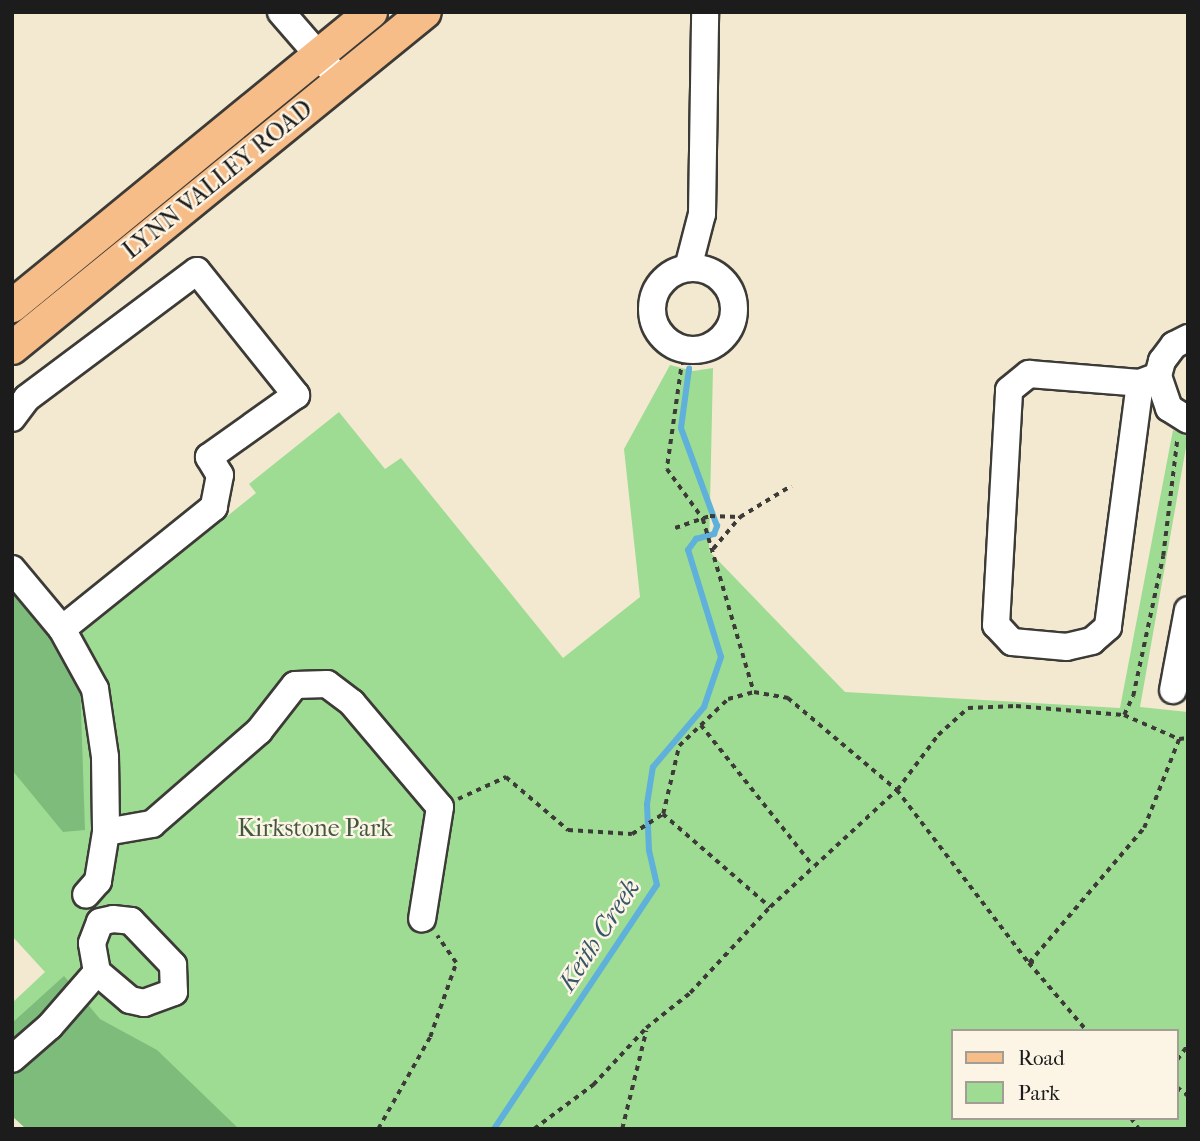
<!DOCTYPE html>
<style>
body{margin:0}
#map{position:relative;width:1200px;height:1141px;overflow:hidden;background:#f3e9d0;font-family:"IM FELL French Canon",serif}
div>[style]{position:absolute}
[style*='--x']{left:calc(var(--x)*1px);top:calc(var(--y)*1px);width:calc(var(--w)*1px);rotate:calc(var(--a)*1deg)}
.green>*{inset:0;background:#9ddc92}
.forest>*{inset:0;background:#7ebc7c}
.stream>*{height:6px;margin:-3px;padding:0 3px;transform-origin:3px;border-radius:3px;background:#5fb0da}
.path>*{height:3.5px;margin-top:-1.75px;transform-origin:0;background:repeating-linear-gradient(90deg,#3c3b37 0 5px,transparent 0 10px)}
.roads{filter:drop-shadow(2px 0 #3c3b37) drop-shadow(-2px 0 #3c3b37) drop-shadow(0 2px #3c3b37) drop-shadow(0 -2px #3c3b37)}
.minor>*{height:26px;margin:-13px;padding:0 13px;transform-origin:13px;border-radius:13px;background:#fff}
.minor>.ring{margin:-13px;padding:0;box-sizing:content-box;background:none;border:26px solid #fff;border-radius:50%}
.major>*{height:32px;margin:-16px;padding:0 16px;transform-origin:16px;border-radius:16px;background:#f7bd88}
span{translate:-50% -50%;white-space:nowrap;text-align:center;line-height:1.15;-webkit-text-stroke:5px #fcf5e5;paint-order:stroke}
.street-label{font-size:24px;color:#1c1c1c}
.park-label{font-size:24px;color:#43563f}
.water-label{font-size:26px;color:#375768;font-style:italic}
.frame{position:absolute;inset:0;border:14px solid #1c1c1c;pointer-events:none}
.legend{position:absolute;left:951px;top:1029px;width:228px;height:91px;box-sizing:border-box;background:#fcf5e5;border:2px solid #a29e95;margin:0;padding:9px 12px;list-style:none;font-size:21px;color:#1c1c1c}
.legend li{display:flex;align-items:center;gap:14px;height:35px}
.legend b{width:35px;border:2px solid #a29e95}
</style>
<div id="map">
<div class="green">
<div style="clip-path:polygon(evenodd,670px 365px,693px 371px,713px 368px,709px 551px,845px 692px,1120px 708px,1173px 430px,1188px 436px,1140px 707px,1188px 712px,1188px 1129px,28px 1129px,12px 1112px,12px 1003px,45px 972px,12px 936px,12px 614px,50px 659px,256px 493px,249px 484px,339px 412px,385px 469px,401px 458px,563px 658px,640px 597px,624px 449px,670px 365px,953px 1031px,1177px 1031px,1177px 1118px,953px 1118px,953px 1031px)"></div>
</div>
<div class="forest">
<div style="clip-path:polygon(12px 580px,80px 681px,85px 830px,63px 832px,12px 770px)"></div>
<div style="clip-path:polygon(64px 976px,100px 1019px,157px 1050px,239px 1129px,26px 1129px,12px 1116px,12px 1023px)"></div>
</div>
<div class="stream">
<div style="--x:494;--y:1129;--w:293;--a:-56.3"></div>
<div style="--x:657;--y:885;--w:36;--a:-103"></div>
<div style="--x:649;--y:850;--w:46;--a:-92.5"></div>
<div style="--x:647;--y:804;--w:37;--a:-81"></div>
<div style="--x:653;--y:767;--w:79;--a:-49.6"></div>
<div style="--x:704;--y:707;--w:53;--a:-71.2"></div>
<div style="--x:721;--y:657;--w:112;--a:-107.1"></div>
<div style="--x:688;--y:550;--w:14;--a:-54"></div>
<div style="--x:696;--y:539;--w:19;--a:-16"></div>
<div style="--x:714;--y:534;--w:9;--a:-69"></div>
<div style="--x:717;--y:526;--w:104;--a:-110.2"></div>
<div style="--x:681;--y:428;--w:60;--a:-82.3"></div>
</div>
<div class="path">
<div style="--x:684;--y:350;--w:120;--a:98.1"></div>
<div style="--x:667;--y:469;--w:62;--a:54.2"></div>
<div style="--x:703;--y:519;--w:180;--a:73.6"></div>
<div style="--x:675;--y:528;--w:37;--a:-19"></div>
<div style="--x:710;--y:516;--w:30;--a:2"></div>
<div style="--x:740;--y:517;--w:60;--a:-31.3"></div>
<div style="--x:713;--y:549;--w:42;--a:-49.8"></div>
<div style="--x:1124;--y:715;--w:21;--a:-65"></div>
<div style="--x:1133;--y:696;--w:143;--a:-77.9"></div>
<div style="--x:1163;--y:556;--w:117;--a:-83.1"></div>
<div style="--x:701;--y:725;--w:180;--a:51.5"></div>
<div style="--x:458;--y:799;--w:53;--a:-24.6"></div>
<div style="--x:506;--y:777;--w:82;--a:40.5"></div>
<div style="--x:568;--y:830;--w:64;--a:3.6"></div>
<div style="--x:632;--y:834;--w:37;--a:-33"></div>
<div style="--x:663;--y:814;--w:70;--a:-76.8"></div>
<div style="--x:679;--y:746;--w:68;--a:-43.8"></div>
<div style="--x:728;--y:699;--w:27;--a:-15"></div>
<div style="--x:754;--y:692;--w:35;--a:10"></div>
<div style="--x:788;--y:698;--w:143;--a:40.2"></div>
<div style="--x:897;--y:790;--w:218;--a:52.7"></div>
<div style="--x:1029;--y:963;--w:89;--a:49.5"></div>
<div style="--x:663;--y:814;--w:142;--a:41"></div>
<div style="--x:1034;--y:962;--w:5;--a:169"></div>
<div style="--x:1029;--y:963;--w:177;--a:-49.6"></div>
<div style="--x:1144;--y:828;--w:96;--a:-68.5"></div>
<div style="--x:1177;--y:1060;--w:19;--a:-54"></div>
<div style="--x:1177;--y:1087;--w:14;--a:39"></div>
<div style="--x:1131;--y:1118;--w:14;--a:54"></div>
<div style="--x:378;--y:1129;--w:106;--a:-60.5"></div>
<div style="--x:430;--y:1037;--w:78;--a:-70.6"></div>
<div style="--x:456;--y:963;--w:33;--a:-125"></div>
<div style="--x:534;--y:1129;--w:74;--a:-36.7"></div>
<div style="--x:593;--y:1085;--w:78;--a:-47.1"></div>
<div style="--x:646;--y:1028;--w:56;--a:-38.5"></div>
<div style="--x:690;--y:993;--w:117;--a:-47.1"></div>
<div style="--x:770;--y:907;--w:173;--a:-42.7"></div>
<div style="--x:897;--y:790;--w:69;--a:-53.3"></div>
<div style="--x:938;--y:735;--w:40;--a:-42"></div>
<div style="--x:968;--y:708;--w:48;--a:-2.4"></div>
<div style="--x:1016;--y:706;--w:108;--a:4.8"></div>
<div style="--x:1124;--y:715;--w:60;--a:23.6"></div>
<div style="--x:1179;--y:739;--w:9;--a:-6"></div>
<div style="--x:622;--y:1129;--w:101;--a:-76.2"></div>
</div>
<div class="roads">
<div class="minor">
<div style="--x:281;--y:12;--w:90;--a:49.1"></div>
<div class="ring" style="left:652px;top:268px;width:56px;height:56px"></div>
<div style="--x:688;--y:268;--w:56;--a:-75.5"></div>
<div style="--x:702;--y:214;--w:202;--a:-89.1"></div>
<div style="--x:1188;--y:338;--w:16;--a:153"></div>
<div style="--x:1174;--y:345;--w:20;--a:127"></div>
<div style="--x:1162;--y:361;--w:16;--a:105"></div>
<div style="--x:1158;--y:376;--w:34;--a:71"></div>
<div style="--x:1169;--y:408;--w:22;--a:32"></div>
<div style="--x:1140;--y:383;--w:246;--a:97.5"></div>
<div style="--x:1108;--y:627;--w:21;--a:139"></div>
<div style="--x:1092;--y:641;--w:26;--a:167"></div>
<div style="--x:1067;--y:647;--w:55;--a:-174.8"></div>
<div style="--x:1012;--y:642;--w:23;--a:-133"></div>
<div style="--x:996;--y:625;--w:235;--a:-86.8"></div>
<div style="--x:1009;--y:390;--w:26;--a:-39"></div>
<div style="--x:1029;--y:374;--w:111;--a:4.6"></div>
<div style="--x:1140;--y:383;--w:19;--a:-21"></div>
<div style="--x:12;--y:418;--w:25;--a:-53"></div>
<div style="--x:27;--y:398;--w:212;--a:-36.8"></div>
<div style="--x:197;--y:271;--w:159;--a:51.4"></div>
<div style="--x:296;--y:395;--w:107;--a:144.5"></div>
<div style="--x:209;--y:457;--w:21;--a:59"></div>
<div style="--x:220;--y:475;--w:33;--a:101"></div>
<div style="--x:214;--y:507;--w:195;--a:141.2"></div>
<div style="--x:12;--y:569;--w:78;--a:50.2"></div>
<div style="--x:62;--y:629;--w:68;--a:61.2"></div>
<div style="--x:95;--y:689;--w:69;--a:81.6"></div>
<div style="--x:105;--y:757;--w:75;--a:89.2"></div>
<div style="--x:106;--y:832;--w:50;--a:99.3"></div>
<div style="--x:98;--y:881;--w:18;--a:131"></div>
<div style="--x:1173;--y:690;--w:81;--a:-79.4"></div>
<div style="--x:106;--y:832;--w:47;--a:-9.9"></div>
<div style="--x:152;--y:824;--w:142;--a:-41"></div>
<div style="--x:259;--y:731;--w:58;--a:-52"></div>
<div style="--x:295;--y:685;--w:32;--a:-2"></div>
<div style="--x:327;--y:684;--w:31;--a:37"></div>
<div style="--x:352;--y:703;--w:136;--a:49.8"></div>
<div style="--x:440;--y:807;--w:113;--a:99.1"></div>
<div style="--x:113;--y:919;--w:18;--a:6"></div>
<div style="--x:131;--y:921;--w:61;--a:46.3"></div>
<div style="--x:173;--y:965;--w:27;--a:88"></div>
<div style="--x:174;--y:992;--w:32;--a:160"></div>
<div style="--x:144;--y:1003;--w:14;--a:-168"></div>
<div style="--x:130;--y:1000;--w:43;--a:-139.7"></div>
<div style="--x:97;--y:972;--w:29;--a:-100"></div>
<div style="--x:92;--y:943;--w:22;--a:-69"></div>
<div style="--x:100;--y:922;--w:13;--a:-13"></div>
<div style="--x:12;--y:1059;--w:50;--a:-41"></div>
<div style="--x:50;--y:1026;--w:72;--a:-49"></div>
</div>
<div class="major">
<div style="--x:12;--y:306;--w:464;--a:-39.3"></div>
<div style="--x:12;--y:348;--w:532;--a:-39.13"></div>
</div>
</div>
<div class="street-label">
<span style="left:218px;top:180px;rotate:-39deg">LYNN VALLEY ROAD</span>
</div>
<div class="park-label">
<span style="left:315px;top:829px">Kirkstone Park</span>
</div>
<div class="water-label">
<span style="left:599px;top:935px;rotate:-57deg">Keith Creek</span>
</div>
<div class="frame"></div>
<ul class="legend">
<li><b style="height:9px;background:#f7bd88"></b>Road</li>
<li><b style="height:19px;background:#9ddc92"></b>Park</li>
</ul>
</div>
